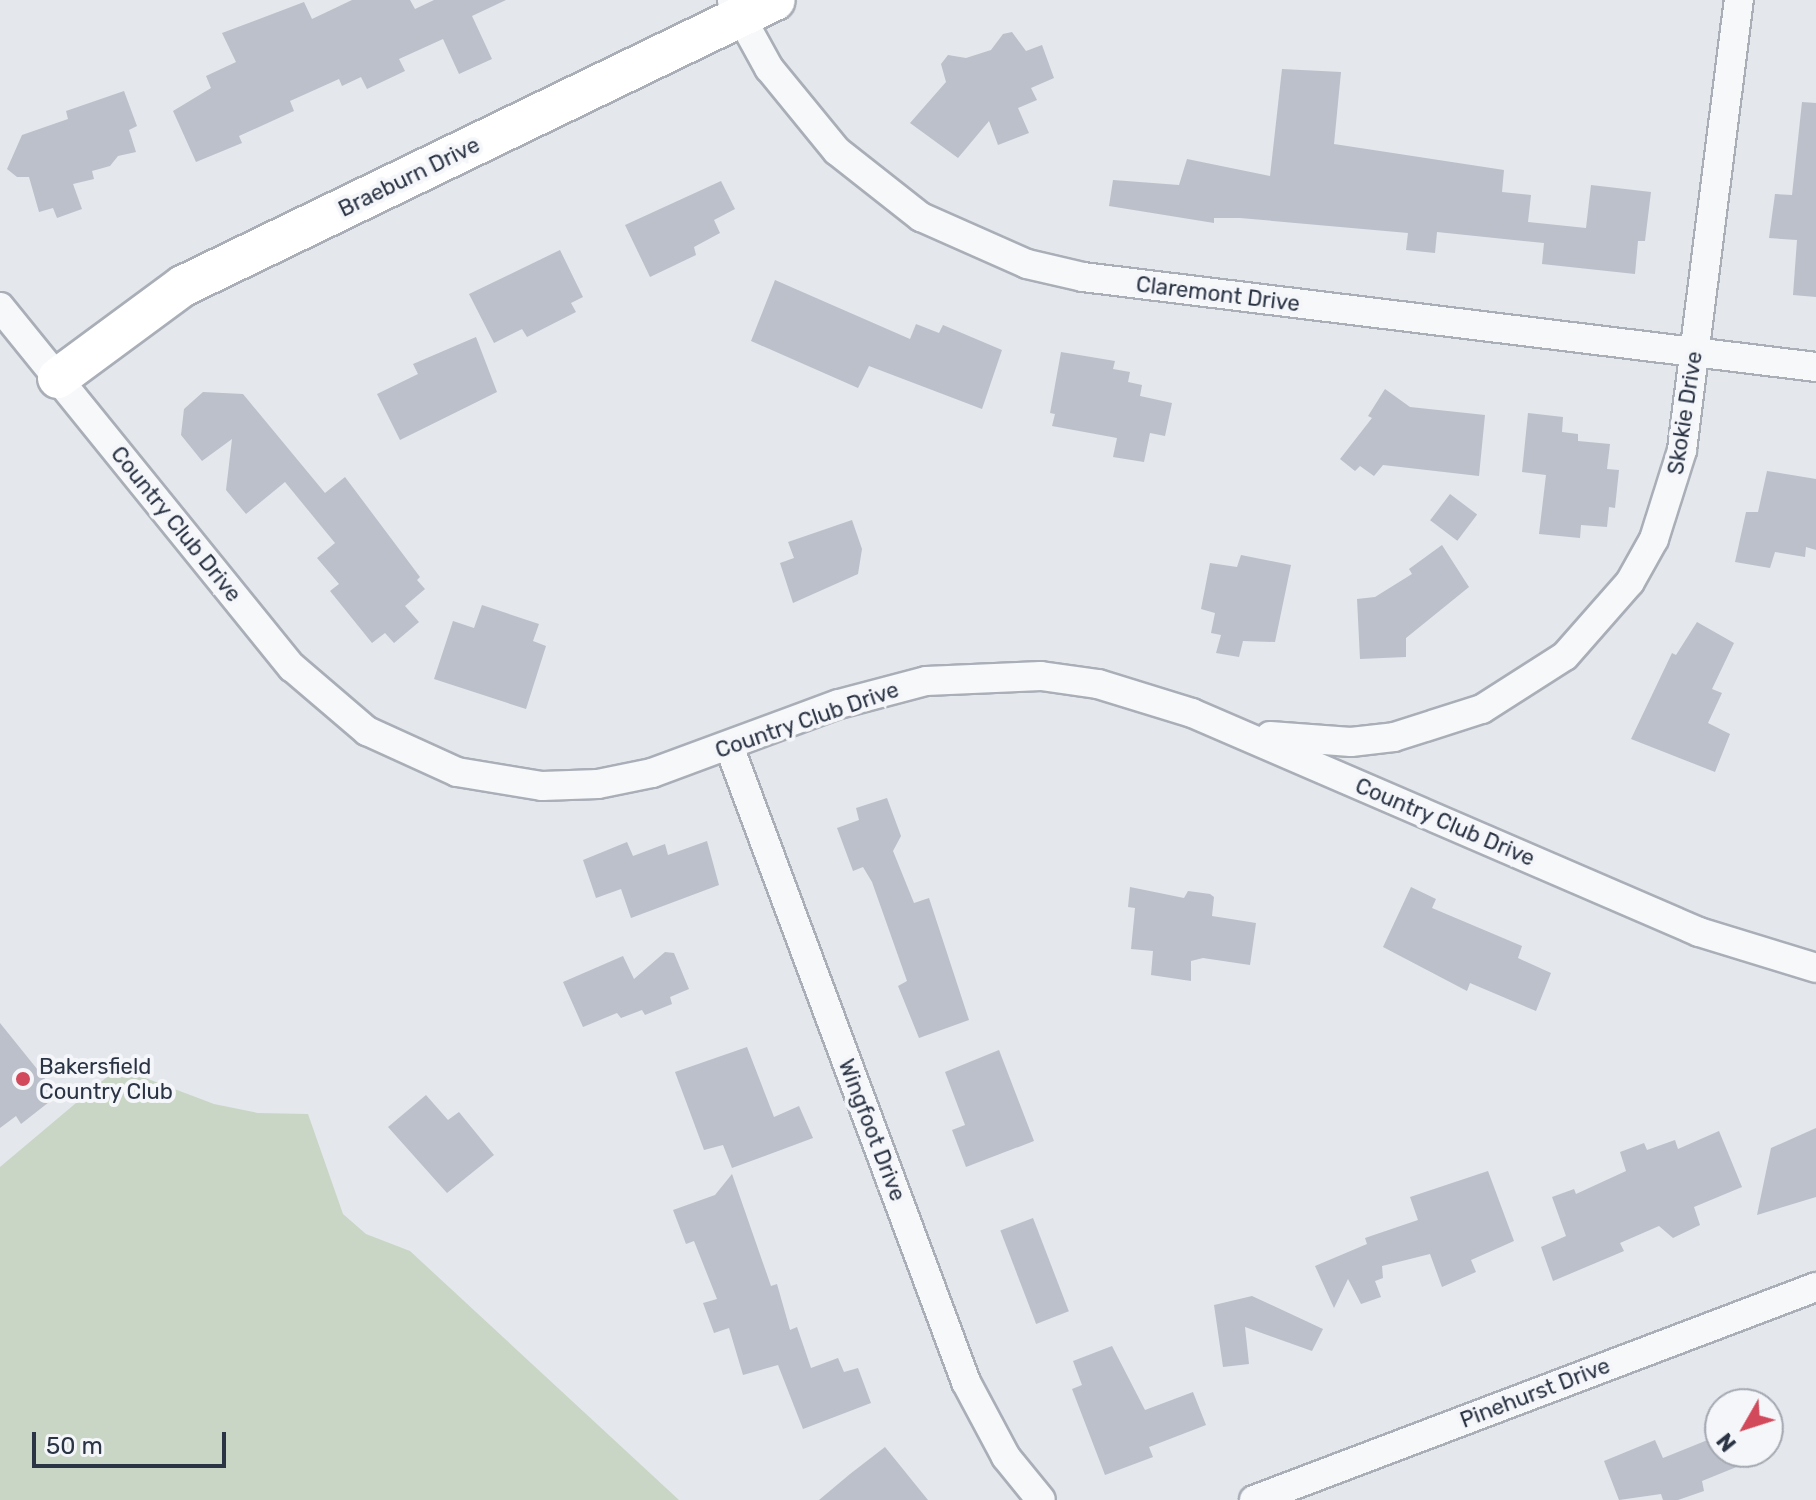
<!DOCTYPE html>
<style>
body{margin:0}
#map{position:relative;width:1816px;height:1500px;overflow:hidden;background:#e4e7ec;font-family:Rubik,sans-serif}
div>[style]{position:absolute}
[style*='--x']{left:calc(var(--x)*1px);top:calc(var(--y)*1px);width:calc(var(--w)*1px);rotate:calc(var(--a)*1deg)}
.green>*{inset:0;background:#c9d6c5}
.building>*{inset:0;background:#bbc0ca;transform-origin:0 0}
.roads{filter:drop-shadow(2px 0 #a9aeb7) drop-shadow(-2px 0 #a9aeb7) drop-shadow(0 2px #a9aeb7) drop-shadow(0 -2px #a9aeb7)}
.street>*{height:28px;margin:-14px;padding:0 14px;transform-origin:14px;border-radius:14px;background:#f7f8fa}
.secondary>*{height:40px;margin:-20px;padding:0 20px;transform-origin:20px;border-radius:20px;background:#fff}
.dots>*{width:22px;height:22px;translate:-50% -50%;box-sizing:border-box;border:4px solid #f4f6f9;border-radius:50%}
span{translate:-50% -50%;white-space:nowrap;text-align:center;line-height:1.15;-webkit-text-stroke:8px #f4f6f9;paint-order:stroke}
.street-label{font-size:22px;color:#2b3445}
.poi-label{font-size:22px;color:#2b3445}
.left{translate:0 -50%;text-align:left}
.north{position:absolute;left:1704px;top:1388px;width:80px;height:80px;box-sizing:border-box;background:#f4f6f9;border:2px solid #a4a8b1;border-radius:50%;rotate:231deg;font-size:22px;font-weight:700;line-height:32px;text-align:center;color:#2b3445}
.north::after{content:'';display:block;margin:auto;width:28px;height:36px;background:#d1495b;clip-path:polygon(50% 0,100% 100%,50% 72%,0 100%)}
.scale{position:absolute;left:32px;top:1432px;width:194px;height:36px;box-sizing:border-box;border:4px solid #2b3445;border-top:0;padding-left:10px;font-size:24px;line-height:28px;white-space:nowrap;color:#2b3445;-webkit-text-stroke:6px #f4f6f9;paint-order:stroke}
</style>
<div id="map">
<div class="green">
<div style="clip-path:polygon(114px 1071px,127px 1071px,214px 1104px,258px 1113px,308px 1114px,343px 1214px,366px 1234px,410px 1251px,679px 1500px,0 1500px,0 1167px)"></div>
</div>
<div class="building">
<div style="clip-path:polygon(352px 0,410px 0,415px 9px,434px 0,506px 0,472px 16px,492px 59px,459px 74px,443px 39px,399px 59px,405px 71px,367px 89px,361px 77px,342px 86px,339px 79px,290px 101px,294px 111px,239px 136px,242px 143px,196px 162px,173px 111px,211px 88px,206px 76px,236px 62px,222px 33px,304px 2px,312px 19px)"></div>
<div style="clip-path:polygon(1012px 32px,1026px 51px,1042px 45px,1054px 78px,1031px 88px,1037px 100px,1018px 108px,1029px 133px,998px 145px,989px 121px,958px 158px,910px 123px,946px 82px,941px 64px,948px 55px,966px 58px,991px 50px,1003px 34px)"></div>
<div style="clip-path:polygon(1282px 69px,1341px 72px,1334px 144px,1504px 170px,1502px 192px,1531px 195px,1528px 222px,1586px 228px,1591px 185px,1651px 192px,1645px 241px,1638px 241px,1635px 274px,1542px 264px,1544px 243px,1437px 232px,1435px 253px,1406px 250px,1408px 233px,1240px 218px,1214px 218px,1214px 223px,1109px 206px,1113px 180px,1179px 185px,1187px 159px,1270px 176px)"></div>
<div style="clip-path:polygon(124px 91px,137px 126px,129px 130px,136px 152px,118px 156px,110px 166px,92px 171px,94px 179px,73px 184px,82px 209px,57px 218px,53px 208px,39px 212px,29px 177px,17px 177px,7px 169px,22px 135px,68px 119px,66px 111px)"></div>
<div style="clip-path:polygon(1802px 102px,1816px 103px,1816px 297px,1793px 295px,1797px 240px,1769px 238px,1775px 194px,1792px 195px)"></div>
<div style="clip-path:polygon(721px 181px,735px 209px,714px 220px,720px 233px,694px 247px,696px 255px,650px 277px,625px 225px)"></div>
<div style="clip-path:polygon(560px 250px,583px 297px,571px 303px,576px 312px,527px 337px,522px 329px,494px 343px,469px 294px)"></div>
<div style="clip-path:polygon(775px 280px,910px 339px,916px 324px,939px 333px,943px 325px,1002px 350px,982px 409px,869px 366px,858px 388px,751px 341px)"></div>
<div style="clip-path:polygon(476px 337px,497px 392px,400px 440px,377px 394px,418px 374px,413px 364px)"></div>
<div style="clip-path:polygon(1061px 352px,1115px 361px,1113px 369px,1130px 372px,1128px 382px,1142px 385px,1140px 396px,1172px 403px,1165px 436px,1150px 433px,1144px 462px,1113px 457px,1117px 438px,1052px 426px,1055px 414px,1050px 413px)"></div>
<div style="clip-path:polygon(1385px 389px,1410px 407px,1485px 415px,1479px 476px,1383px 465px,1374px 476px,1360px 466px,1355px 471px,1340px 459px,1372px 418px,1368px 416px)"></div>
<div style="clip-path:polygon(203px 392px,243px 394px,325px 493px,345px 477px,420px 577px,417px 580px,425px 589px,405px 606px,419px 622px,394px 643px,385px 633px,372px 643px,330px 591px,339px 584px,317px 558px,335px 543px,285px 482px,246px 514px,226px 490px,232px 439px,202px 461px,181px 435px,184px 409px)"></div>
<div style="clip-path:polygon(1528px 413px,1563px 417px,1562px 432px,1578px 434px,1578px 441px,1610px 444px,1607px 469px,1619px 470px,1615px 508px,1609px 507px,1607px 527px,1581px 525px,1580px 538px,1539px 534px,1546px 475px,1522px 472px)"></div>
<div style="clip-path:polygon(1767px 471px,1816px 479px,1816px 550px,1806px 547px,1805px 557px,1775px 552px,1770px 568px,1735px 562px,1746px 512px,1758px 512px)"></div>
<div style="left:1450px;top:494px;width:34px;height:33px;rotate:37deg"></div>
<div style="clip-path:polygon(852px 520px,862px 549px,858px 574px,793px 603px,780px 563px,794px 558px,788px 542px)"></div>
<div style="clip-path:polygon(1442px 545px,1469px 587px,1406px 638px,1406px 657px,1360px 659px,1357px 599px,1375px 597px,1412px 574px,1409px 569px)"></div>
<div style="clip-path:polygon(1241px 555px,1291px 565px,1275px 642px,1243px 641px,1239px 657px,1216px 653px,1221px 635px,1211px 633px,1215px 613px,1201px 609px,1210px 563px,1237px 567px)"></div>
<div style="clip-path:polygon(482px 605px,539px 624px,533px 641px,546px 646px,526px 709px,434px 679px,453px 621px,474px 628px)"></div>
<div style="clip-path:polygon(1697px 622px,1734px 643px,1712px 689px,1722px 693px,1708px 723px,1730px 734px,1715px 772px,1631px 739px,1672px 653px,1676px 655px)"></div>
<div style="clip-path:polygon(887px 798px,901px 836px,893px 851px,914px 903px,929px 898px,969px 1020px,919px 1038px,898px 986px,907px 981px,872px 882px,863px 867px,853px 871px,837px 828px,859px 820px,856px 808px)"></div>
<div style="clip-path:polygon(707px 841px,719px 885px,631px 918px,621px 889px,596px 898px,583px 860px,627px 842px,633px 856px,665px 844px,668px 855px)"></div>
<div style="clip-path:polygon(1130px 887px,1184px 898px,1188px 891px,1210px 894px,1214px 897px,1212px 916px,1256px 923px,1250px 965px,1203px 958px,1191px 961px,1191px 981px,1151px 975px,1153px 951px,1131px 949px,1135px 908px,1128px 907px)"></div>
<div style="clip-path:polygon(1411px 887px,1436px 899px,1432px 908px,1522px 946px,1518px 958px,1551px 973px,1536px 1011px,1470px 983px,1467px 991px,1383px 947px)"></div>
<div style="clip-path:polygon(665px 952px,674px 953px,689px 989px,670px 997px,672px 1004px,645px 1015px,642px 1010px,621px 1018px,617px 1013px,583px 1027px,563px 982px,623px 956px,634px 979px)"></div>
<div style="clip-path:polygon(0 1023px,58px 1095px,21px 1124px,16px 1116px,0 1128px)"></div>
<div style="clip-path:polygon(747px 1047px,774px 1117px,799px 1106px,813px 1138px,732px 1168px,723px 1145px,704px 1150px,675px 1072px)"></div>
<div style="clip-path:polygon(999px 1050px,1034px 1141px,966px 1167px,952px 1130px,965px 1125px,945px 1072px)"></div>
<div style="clip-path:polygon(426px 1095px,448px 1120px,459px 1112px,494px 1155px,447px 1193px,388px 1127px)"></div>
<div style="clip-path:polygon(1816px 1128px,1816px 1197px,1757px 1215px,1771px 1148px)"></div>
<div style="clip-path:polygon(1719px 1131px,1742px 1187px,1694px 1207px,1700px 1225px,1673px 1238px,1659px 1226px,1620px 1243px,1624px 1251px,1553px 1281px,1541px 1247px,1566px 1236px,1552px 1197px,1574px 1189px,1576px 1194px,1626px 1171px,1620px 1152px,1644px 1143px,1647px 1150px,1675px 1140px,1678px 1149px)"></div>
<div style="clip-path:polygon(1488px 1171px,1514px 1241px,1471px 1260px,1476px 1272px,1442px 1287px,1430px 1254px,1382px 1266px,1383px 1278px,1375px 1281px,1381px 1297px,1361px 1304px,1348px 1279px,1334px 1308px,1315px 1266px,1367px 1244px,1365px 1238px,1418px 1220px,1410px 1197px)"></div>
<div style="clip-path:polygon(732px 1174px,771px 1286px,777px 1284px,790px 1330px,797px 1327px,811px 1368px,838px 1358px,844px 1372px,858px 1368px,871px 1403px,803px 1429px,778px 1365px,743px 1375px,729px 1328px,714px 1333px,703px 1303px,717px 1299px,694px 1241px,686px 1244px,673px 1210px,715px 1195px)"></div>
<div style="left:1033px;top:1218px;width:100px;height:35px;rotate:69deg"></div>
<div style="clip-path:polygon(1252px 1296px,1323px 1329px,1312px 1351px,1245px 1327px,1249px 1364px,1223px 1367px,1214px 1305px)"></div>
<div style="clip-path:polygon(1112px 1346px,1145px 1410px,1193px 1392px,1206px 1425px,1149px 1447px,1153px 1457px,1105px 1475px,1072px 1389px,1082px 1385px,1073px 1361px)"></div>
<div style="clip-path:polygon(1720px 1435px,1720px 1452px,1771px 1453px,1702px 1481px,1704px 1491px,1678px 1500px,1663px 1500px,1661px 1494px,1619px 1500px,1604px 1461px,1655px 1440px,1663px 1458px)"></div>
<div style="clip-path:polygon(885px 1447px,928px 1500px,819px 1500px,850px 1474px)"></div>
</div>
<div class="roads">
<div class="street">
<div style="--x:732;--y:1;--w:77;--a:61.1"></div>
<div style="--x:769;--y:68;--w:107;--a:50.7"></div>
<div style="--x:837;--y:151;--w:107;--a:38.2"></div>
<div style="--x:921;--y:217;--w:116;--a:23.9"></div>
<div style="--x:1027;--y:264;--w:57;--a:13.1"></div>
<div style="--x:1083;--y:277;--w:739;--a:7"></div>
<div style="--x:0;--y:307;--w:464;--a:51"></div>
<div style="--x:292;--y:667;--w:99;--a:40.5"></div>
<div style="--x:367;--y:731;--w:99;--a:24.5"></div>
<div style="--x:457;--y:772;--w:86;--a:9.4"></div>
<div style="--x:542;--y:786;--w:56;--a:-2"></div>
<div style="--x:598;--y:784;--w:55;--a:-11.5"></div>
<div style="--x:652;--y:773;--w:199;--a:-20.3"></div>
<div style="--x:839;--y:704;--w:90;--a:-14.8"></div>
<div style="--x:926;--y:681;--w:115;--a:-2.5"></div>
<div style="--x:1041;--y:676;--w:58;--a:8"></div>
<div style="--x:1098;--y:684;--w:98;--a:17.1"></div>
<div style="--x:1192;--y:713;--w:552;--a:23.36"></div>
<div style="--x:1699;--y:932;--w:122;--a:17.1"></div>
<div style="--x:1270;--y:736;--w:81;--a:4.2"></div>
<div style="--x:1351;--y:742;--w:43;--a:-6.6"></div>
<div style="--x:1394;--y:737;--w:92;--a:-17.7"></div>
<div style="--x:1482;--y:709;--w:98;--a:-32.6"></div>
<div style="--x:1565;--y:656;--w:98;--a:-48.7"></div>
<div style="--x:1630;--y:582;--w:49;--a:-60.8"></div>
<div style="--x:1654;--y:539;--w:93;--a:-72.5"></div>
<div style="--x:1682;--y:450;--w:454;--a:-82.8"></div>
<div style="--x:729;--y:746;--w:679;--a:69.56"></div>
<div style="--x:966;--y:1382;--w:85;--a:61.9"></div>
<div style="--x:1006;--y:1457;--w:55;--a:50.9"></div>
<div style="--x:1254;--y:1500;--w:601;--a:-20.76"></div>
</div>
<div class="secondary">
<div style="--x:58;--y:378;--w:155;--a:-36.4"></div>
<div style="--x:183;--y:286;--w:657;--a:-25.79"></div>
</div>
</div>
<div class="dots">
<div style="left:23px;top:1079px;background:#d1495b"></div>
</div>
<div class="street-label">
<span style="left:409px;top:177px;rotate:-26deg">Braeburn Drive</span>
<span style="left:1218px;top:294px;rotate:7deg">Claremont Drive</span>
<span style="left:1685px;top:413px;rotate:-81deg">Skokie Drive</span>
<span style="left:176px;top:524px;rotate:51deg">Country Club Drive</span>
<span style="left:807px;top:720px;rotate:-19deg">Country Club Drive</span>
<span style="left:1445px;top:822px;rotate:23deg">Country Club Drive</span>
<span style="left:872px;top:1130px;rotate:69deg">Wingfoot Drive</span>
<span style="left:1535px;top:1393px;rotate:-21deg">Pinehurst Drive</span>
</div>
<div class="poi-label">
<span class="left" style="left:39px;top:1079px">Bakersfield<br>Country Club</span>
</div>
<div class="north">N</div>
<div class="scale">50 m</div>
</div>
